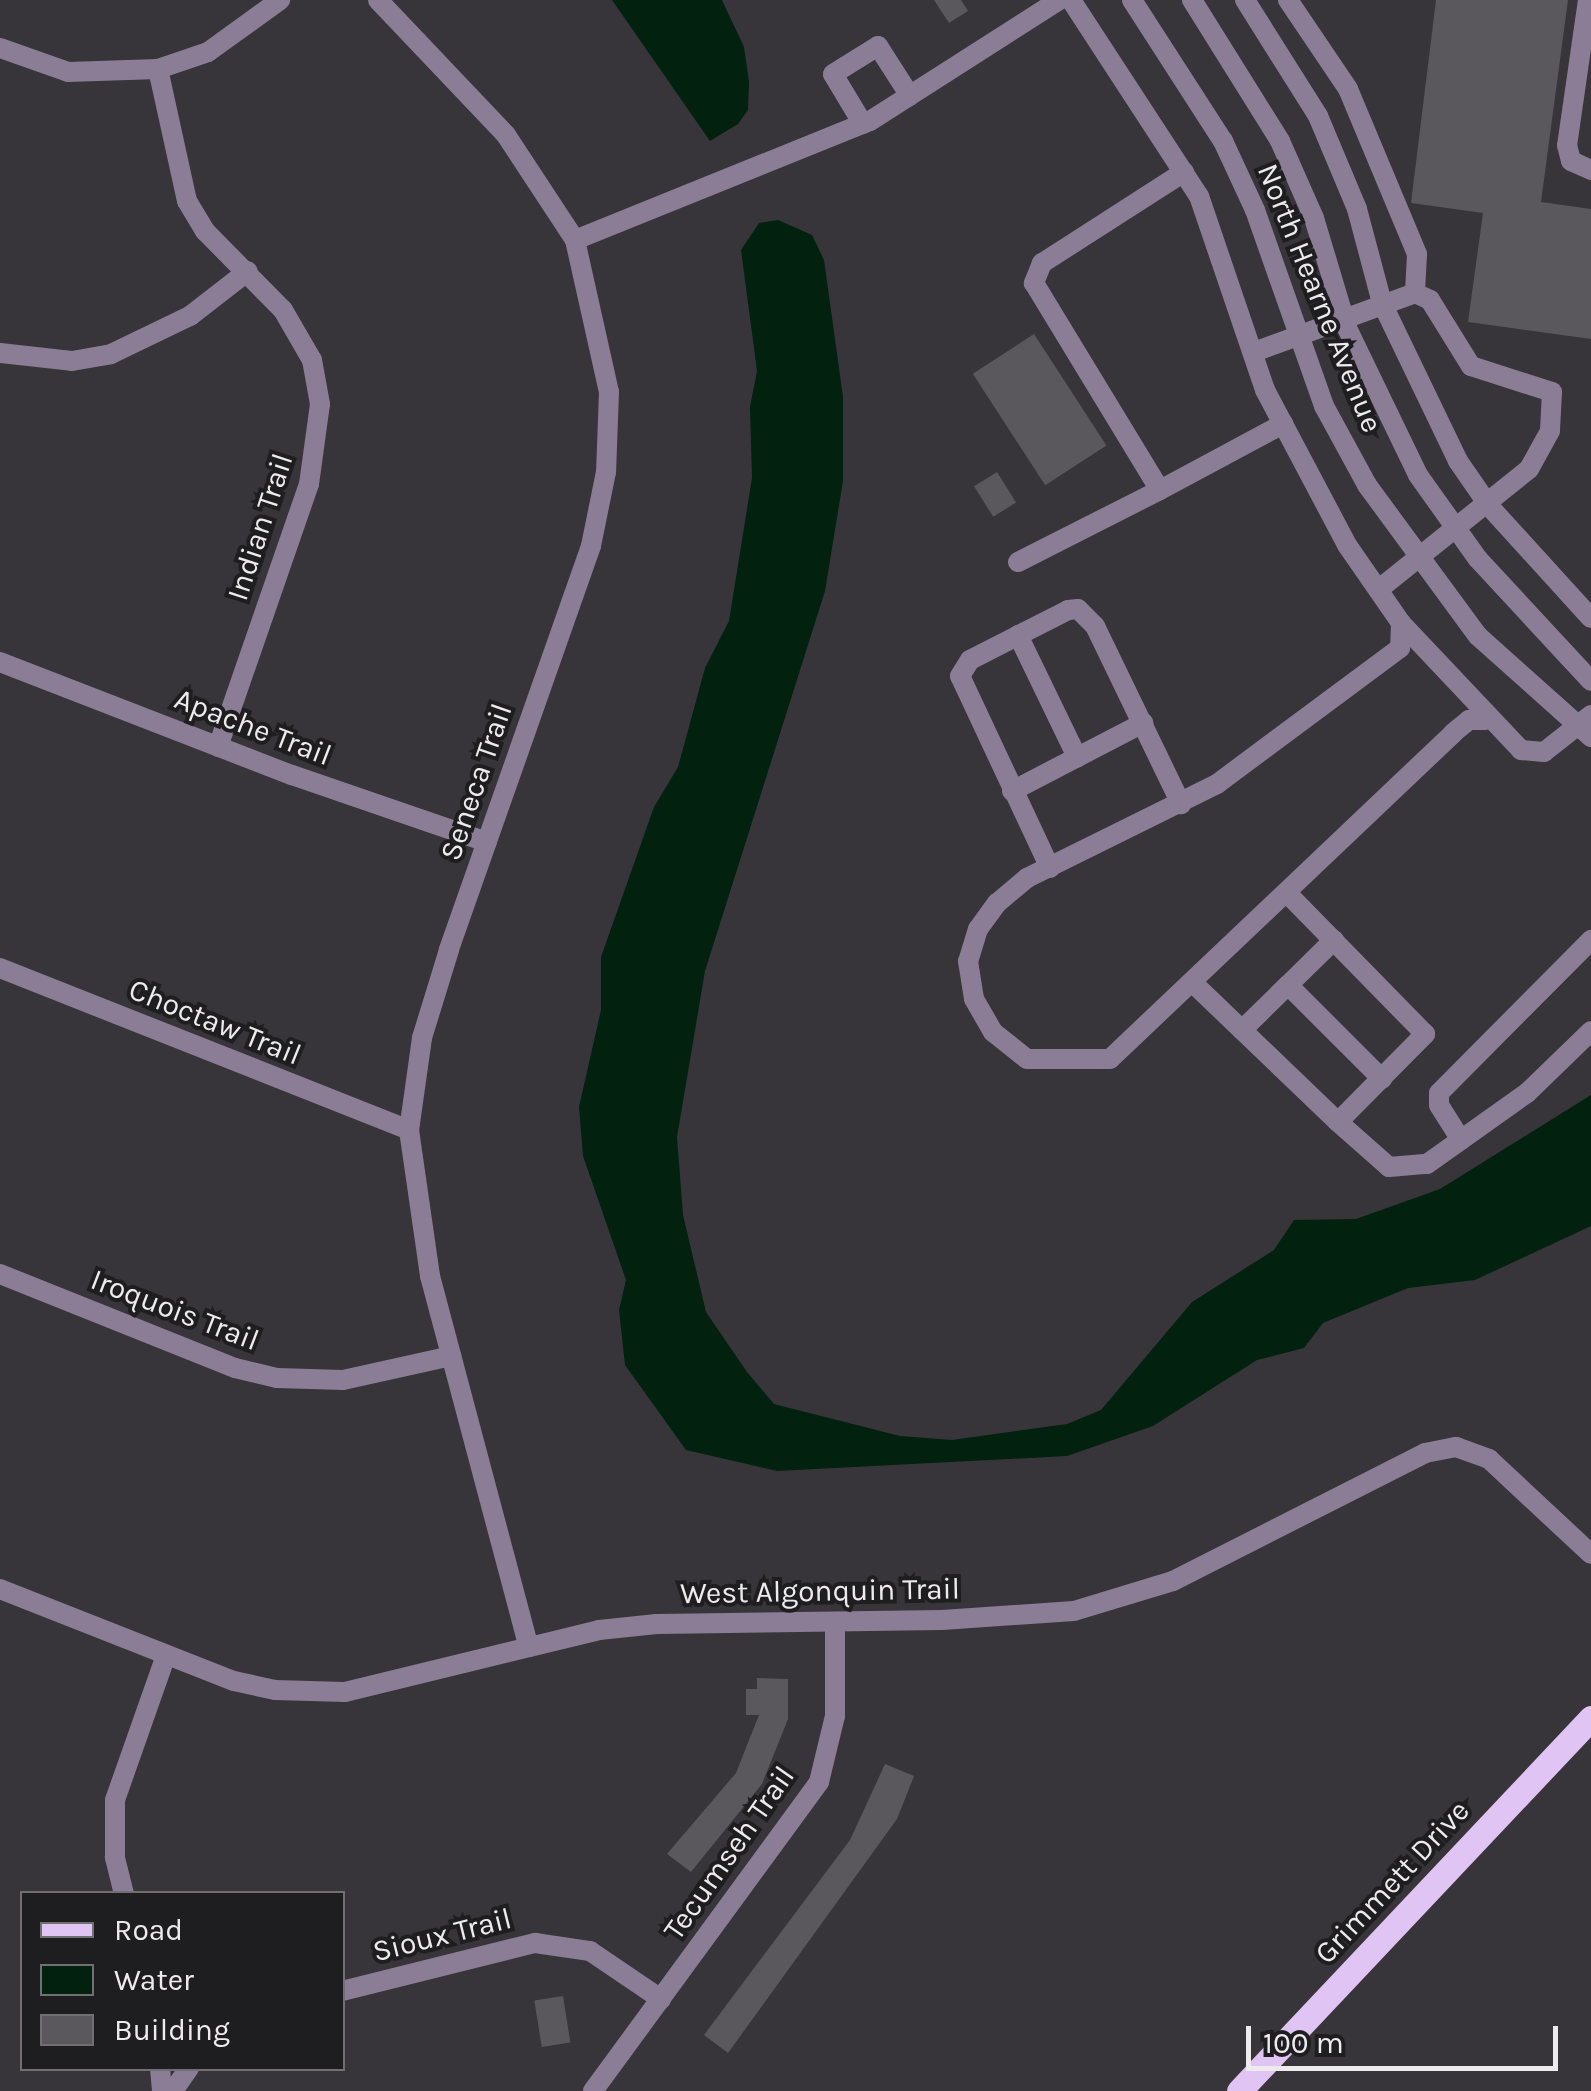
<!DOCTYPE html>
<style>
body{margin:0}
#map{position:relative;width:1591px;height:2091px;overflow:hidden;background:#373539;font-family:Karla,sans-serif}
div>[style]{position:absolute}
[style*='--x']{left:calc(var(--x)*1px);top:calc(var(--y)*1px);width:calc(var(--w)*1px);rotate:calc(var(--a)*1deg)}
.water>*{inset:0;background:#02210f}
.building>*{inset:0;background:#5b585d;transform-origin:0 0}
.minor>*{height:20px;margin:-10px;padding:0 10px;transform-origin:10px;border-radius:10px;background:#8b7d95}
.major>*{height:25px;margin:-12.5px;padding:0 12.5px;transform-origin:12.5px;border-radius:12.5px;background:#e0c4f4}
span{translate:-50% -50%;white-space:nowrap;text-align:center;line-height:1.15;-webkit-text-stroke:8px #1e1d1f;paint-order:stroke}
.street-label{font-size:30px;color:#edebee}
.legend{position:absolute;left:20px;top:1891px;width:325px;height:180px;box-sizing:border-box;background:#1e1d1f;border:2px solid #716f72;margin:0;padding:12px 18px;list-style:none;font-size:30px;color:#edebee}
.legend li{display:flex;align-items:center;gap:20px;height:50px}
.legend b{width:50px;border:2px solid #716f72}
.scale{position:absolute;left:1246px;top:2026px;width:312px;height:45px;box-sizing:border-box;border:5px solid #edebee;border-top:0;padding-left:12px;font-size:30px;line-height:35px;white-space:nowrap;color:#edebee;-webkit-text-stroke:8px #1e1d1f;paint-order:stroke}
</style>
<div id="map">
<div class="water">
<div style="clip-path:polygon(612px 0,722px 0,744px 47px,749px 82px,748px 110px,738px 124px,710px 141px)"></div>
<div style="clip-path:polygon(778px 220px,812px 235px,824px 260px,843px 397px,843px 481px,825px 591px,705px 971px,677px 1137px,683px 1215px,706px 1312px,747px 1372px,774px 1404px,900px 1436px,952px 1440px,1067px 1424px,1101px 1410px,1192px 1302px,1274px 1250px,1294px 1220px,1356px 1219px,1440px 1189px,1591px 1095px,1591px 1226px,1475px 1280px,1408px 1288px,1323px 1323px,1304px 1348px,1257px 1360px,1153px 1426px,1067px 1456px,777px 1471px,686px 1450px,625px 1365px,619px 1310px,626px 1280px,583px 1156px,579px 1107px,601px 1010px,601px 957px,654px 807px,678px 767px,705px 668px,729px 621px,752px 478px,750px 407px,757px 371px,741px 250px,759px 223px)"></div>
</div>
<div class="building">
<div style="clip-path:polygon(934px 0,961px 0,968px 11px,949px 23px)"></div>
<div style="clip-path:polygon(1436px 0,1568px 0,1541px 202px,1591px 209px,1591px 339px,1468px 322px,1483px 213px,1411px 203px)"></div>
<div style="left:1034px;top:334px;width:133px;height:73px;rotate:57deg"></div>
<div style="left:997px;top:472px;width:36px;height:27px;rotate:58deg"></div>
<div style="clip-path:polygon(757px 1678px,788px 1679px,788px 1719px,762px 1784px,691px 1872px,667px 1854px,736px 1773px,759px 1715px,746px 1715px,746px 1689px,757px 1689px)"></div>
<div style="clip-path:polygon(885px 1764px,914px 1776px,897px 1819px,728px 2053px,704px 2035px,850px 1840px)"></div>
<div style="left:563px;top:1996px;width:47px;height:29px;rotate:81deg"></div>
</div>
<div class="minor">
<div style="--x:378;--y:0;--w:186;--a:46.5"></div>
<div style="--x:506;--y:135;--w:126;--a:56.7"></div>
<div style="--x:575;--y:240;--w:156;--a:77.4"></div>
<div style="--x:609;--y:392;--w:80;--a:92.1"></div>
<div style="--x:606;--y:472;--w:76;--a:101.5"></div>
<div style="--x:591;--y:546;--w:428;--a:109.4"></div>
<div style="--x:449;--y:950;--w:92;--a:107.1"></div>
<div style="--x:422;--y:1038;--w:93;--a:98"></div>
<div style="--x:409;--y:1130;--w:148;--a:81.8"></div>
<div style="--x:430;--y:1276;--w:384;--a:75.1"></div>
<div style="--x:1071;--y:0;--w:234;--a:56.9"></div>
<div style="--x:1199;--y:196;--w:205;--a:71.2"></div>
<div style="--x:1265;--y:390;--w:175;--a:62.1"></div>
<div style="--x:1347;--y:545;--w:95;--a:55.3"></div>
<div style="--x:1401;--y:623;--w:175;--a:46.6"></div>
<div style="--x:1521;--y:750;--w:23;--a:5"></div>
<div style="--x:1544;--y:752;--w:60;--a:-38.2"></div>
<div style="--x:1132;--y:0;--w:168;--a:57.2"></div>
<div style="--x:1223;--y:141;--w:76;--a:65.1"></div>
<div style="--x:1255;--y:210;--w:208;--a:70.6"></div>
<div style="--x:1324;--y:406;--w:90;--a:61.4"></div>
<div style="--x:1367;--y:485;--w:187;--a:53.7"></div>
<div style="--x:1478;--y:636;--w:152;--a:41.8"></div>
<div style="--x:1192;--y:0;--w:166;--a:58"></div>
<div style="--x:1280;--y:141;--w:84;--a:66.2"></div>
<div style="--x:1314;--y:218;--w:115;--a:73.3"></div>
<div style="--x:1347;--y:328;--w:163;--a:64.2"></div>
<div style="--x:1418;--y:475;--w:103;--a:54.5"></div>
<div style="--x:1478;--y:559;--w:166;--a:47.2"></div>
<div style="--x:1245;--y:0;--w:137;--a:57.8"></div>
<div style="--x:1318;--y:116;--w:101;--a:67.2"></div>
<div style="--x:1357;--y:209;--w:97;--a:75.1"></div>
<div style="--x:1382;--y:303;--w:175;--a:64.3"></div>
<div style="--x:1458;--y:461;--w:55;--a:55.4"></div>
<div style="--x:1489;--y:506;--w:151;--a:47.7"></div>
<div style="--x:1288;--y:0;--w:107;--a:56"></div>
<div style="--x:1348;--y:89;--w:179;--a:67.3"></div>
<div style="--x:1417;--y:254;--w:39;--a:93"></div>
<div style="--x:1588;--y:0;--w:147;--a:98.2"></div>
<div style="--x:1567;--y:145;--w:16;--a:76"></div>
<div style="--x:1571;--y:161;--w:22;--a:24"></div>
<div style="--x:0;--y:48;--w:72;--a:19.4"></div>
<div style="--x:68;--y:72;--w:90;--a:-1.9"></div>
<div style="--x:158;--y:69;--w:53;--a:-18.8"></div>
<div style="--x:208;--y:52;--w:89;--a:-35.8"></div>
<div style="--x:158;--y:69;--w:135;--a:77.6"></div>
<div style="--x:187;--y:201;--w:35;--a:59"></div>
<div style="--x:205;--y:231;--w:111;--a:45.4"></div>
<div style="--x:283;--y:310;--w:58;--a:59.9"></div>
<div style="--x:312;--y:360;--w:45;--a:79.7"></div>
<div style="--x:320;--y:404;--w:81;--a:97.8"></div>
<div style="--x:309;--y:484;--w:278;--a:109.1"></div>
<div style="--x:863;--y:124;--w:58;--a:-121"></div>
<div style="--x:833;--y:74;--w:53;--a:-31.9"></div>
<div style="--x:878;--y:46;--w:59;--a:57.4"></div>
<div style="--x:1184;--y:172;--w:169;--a:147.3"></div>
<div style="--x:1042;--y:263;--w:22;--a:112"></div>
<div style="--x:1034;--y:283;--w:242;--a:58.7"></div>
<div style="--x:1160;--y:490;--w:140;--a:-28.2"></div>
<div style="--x:575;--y:240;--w:318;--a:-22"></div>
<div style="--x:870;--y:121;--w:224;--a:-32.6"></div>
<div style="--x:1254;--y:352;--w:171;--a:-20.1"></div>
<div style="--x:1415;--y:293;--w:17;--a:25"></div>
<div style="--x:1430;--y:300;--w:78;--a:58.2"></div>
<div style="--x:1471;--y:366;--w:85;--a:17.8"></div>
<div style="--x:1552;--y:392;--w:39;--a:93"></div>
<div style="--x:1550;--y:431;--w:43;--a:118.9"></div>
<div style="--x:1529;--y:469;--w:193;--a:141.3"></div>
<div style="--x:0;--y:353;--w:72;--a:6.3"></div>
<div style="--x:72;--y:361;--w:40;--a:-10"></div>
<div style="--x:111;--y:354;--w:88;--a:-25.7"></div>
<div style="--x:190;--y:316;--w:73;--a:-37.8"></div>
<div style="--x:1018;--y:562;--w:159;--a:-26.9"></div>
<div style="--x:1401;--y:623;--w:25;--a:92"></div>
<div style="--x:1400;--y:648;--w:228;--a:143.4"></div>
<div style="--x:1217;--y:784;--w:212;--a:153.7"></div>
<div style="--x:1027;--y:878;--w:39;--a:140"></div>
<div style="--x:997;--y:903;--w:32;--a:126"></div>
<div style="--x:978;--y:929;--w:34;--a:107"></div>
<div style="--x:968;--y:961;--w:38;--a:81"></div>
<div style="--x:974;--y:999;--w:38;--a:60"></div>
<div style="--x:993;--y:1032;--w:43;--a:38.5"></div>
<div style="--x:1027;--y:1059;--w:83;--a:0"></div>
<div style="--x:1110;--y:1059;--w:473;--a:-43.5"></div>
<div style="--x:1453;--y:733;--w:21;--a:-39"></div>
<div style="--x:1469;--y:720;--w:17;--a:0"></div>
<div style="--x:1018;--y:635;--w:136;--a:64.2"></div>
<div style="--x:0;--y:662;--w:313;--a:21.2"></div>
<div style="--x:292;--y:775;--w:206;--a:19"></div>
<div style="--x:1012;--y:791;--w:148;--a:-27.4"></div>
<div style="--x:1050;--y:868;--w:212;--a:-115.1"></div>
<div style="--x:960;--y:676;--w:19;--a:-58"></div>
<div style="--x:970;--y:660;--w:110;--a:-27"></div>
<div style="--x:1068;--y:610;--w:10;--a:-6"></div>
<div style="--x:1078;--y:609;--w:24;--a:45"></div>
<div style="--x:1095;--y:626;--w:198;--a:64.2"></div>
<div style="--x:1334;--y:940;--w:64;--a:135.6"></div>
<div style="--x:1288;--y:985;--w:133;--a:45"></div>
<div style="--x:0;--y:968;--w:440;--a:21.6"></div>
<div style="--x:1193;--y:983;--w:201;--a:43.8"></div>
<div style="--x:1338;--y:1122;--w:124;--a:-45.3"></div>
<div style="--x:1425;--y:1034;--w:197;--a:-134.4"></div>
<div style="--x:1242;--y:1030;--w:64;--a:-44.4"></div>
<div style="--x:1338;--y:1122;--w:68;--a:41.4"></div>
<div style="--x:1389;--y:1167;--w:38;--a:-5"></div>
<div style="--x:1427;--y:1164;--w:123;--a:-35.4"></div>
<div style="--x:1527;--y:1093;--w:89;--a:-44.1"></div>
<div style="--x:1461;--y:1140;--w:41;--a:-122.2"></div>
<div style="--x:1439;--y:1105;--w:12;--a:-90"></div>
<div style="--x:1439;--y:1093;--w:216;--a:-45.2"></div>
<div style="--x:0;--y:1274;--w:253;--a:21.8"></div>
<div style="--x:235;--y:1368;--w:43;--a:13.4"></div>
<div style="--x:277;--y:1378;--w:66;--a:1.7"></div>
<div style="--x:343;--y:1380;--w:111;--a:-12.5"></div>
<div style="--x:0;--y:1589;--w:251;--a:21.5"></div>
<div style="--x:234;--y:1681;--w:42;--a:12.4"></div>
<div style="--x:275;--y:1690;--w:70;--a:1.6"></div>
<div style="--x:345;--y:1692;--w:261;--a:-13.7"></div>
<div style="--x:599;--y:1630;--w:58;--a:-5.9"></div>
<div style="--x:657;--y:1624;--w:285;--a:-0.8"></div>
<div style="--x:942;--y:1620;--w:132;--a:-3.9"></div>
<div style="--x:1074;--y:1611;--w:103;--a:-16.9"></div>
<div style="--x:1173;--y:1581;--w:283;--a:-26.9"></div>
<div style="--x:1425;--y:1453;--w:32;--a:-11"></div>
<div style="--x:1456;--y:1447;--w:35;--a:20"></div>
<div style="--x:1489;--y:1459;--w:139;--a:43"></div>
<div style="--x:124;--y:1894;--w:38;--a:-104"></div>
<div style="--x:115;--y:1857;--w:57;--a:-90"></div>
<div style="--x:115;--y:1800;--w:154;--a:-70.6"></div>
<div style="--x:342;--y:1991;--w:199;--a:-14"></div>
<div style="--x:535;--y:1943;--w:56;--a:8.3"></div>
<div style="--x:590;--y:1951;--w:86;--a:34.1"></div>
<div style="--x:160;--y:2068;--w:23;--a:85"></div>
<div style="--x:173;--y:2091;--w:28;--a:-55"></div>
<div style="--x:593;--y:2091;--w:383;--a:-53.8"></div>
<div style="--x:819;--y:1782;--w:68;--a:-76.4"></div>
<div style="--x:835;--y:1716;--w:94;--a:-90"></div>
</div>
<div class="major">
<div style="--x:1239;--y:2091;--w:513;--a:-46.66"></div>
</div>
<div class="street-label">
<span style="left:1320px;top:298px;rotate:68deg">North Hearne Avenue</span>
<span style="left:260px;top:527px;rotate:-72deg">Indian Trail</span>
<span style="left:253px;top:727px;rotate:21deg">Apache Trail</span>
<span style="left:476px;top:782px;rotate:-71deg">Seneca Trail</span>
<span style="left:215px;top:1022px;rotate:22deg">Choctaw Trail</span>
<span style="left:175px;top:1310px;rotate:21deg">Iroquois Trail</span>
<span style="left:820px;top:1591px;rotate:-1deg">West Algonquin Trail</span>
<span style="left:729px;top:1853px;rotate:-55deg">Tecumseh Trail</span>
<span style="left:1392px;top:1882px;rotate:-47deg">Grimmett Drive</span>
<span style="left:442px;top:1935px;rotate:-14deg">Sioux Trail</span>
</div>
<ul class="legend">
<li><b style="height:12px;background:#e0c4f4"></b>Road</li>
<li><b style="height:28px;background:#02210f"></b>Water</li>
<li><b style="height:28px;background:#5b585d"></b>Building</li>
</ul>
<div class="scale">100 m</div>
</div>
